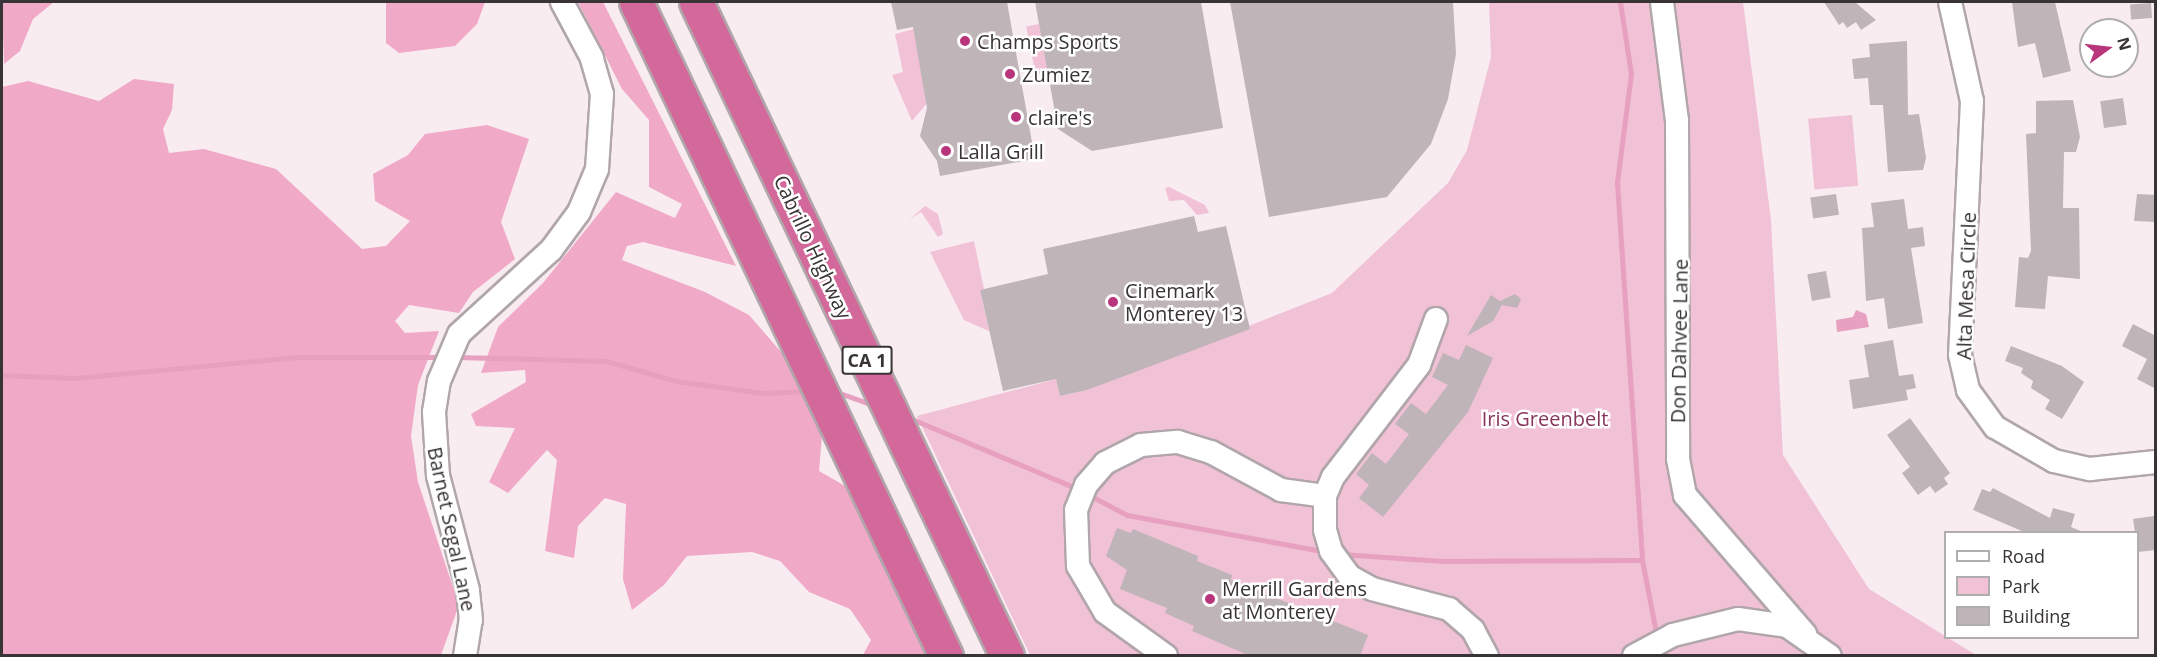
<!DOCTYPE html>
<style>
body{margin:0}
#map{position:relative;width:2157px;height:657px;overflow:hidden;background:#f8ecf1;font-family:"Open Sans",sans-serif}
div>[style]{position:absolute}
[style*='--x']{left:calc(var(--x)*1px);top:calc(var(--y)*1px);width:calc(var(--w)*1px);rotate:calc(var(--a)*1deg)}
.green>*{inset:0;background:#f1c1d5;transform-origin:0 0}
.forest>*{inset:0;background:#f1a9c8}
.water>*{inset:0;background:#e7a0bf}
.stream>*{height:5px;margin:-2.5px;padding:0 2.5px;transform-origin:2.5px;border-radius:2.5px;background:#e7a0bf}
.building>*{inset:0;background:#bfb4b8;transform-origin:0 0}
.roads{filter:drop-shadow(2px 0 #b1a6aa) drop-shadow(-2px 0 #b1a6aa) drop-shadow(0 2px #b1a6aa) drop-shadow(0 -2px #b1a6aa)}
.minor>*{height:22px;margin:-11px;padding:0 11px;transform-origin:11px;border-radius:11px;background:#fff}
.highway>*{height:33px;margin:-16.5px;padding:0 16.5px;transform-origin:16.5px;border-radius:16.5px;background:#d3699b}
.dots>*{width:16px;height:16px;translate:-50% -50%;box-sizing:border-box;border:3px solid #fff;border-radius:50%}
span{translate:-50% -50%;white-space:nowrap;text-align:center;line-height:1.15;-webkit-text-stroke:5px #fff;paint-order:stroke}
.shield-label span{padding:2px 4px;background:#fff;border:2px solid;border-radius:4px;-webkit-text-stroke-width:0}
.shield-label{font-size:18px;color:#383335;font-weight:700}
.poi-label{font-size:20px;color:#383335}
.left{translate:0 -50%;text-align:left}
.street-label{font-size:20px;color:#383335}
.park-label{font-size:20px;color:#88355e}
.frame{position:absolute;inset:0;border:3px solid #383335;pointer-events:none}
.legend{position:absolute;left:1944px;top:531px;width:195px;height:108px;box-sizing:border-box;background:#fff;border:2px solid #afadae;margin:0;padding:8px 10px;list-style:none;font-size:18px;color:#383335}
.legend li{display:flex;align-items:center;gap:12px;height:30px}
.legend b{width:30px;border:2px solid #afadae}
.north{position:absolute;left:2079px;top:18px;width:60px;height:60px;box-sizing:border-box;background:#fff;border:2px solid #afadae;border-radius:50%;rotate:75deg;font-size:16px;font-weight:700;line-height:24px;text-align:center;color:#383335}
.north::after{content:'';display:block;margin:auto;width:21px;height:27px;background:#b8347b;clip-path:polygon(50% 0,100% 100%,50% 72%,0 100%)}
</style>
<div id="map">
<div class="green">
<div style="clip-path:polygon(1489px 2px,1743px 2px,1771px 220px,1783px 455px,1869px 589px,1976px 655px,1030px 655px,917px 416px,1056px 379px,1060px 396px,1087px 390px,1332px 293px,1448px 183px,1467px 150px,1491px 57px)"></div>
<div style="left:1039px;top:24px;width:49px;height:13px;rotate:79deg"></div>
<div style="clip-path:polygon(914px 29px,927px 103px,912px 121px,892px 75px,903px 72px,895px 34px)"></div>
<div style="left:1852px;top:115px;width:71px;height:44px;rotate:85deg"></div>
<div style="clip-path:polygon(1169px 187px,1205px 205px,1209px 213px,1197px 215px,1184px 200px,1169px 201px,1165px 188px)"></div>
<div style="clip-path:polygon(925px 206px,938px 214px,943px 234px,938px 237px,921px 212px,909px 220px)"></div>
<div style="clip-path:polygon(974px 241px,984px 289px,980px 290px,989px 331px,964px 320px,930px 252px)"></div>
</div>
<div class="forest">
<div style="clip-path:polygon(2px 2px,54px 2px,33px 19px,20px 51px,4px 64px)"></div>
<div style="clip-path:polygon(386px 2px,485px 2px,477px 24px,455px 46px,399px 53px,386px 43px)"></div>
<div style="clip-path:polygon(578px 2px,603px 2px,736px 266px,643px 242px,627px 246px,622px 260px,705px 292px,749px 315px,782px 353px,822px 435px,819px 471px,847px 487px,927px 655px,863px 655px,871px 640px,850px 609px,809px 592px,780px 561px,752px 552px,687px 556px,664px 585px,632px 610px,623px 579px,626px 504px,605px 498px,578px 526px,574px 558px,545px 551px,557px 460px,547px 450px,508px 493px,489px 482px,515px 428px,476px 426px,471px 414px,526px 382px,525px 370px,481px 373px,498px 327px,543px 283px,616px 192px,675px 218px,682px 204px,649px 187px,649px 120px,622px 89px)"></div>
<div style="clip-path:polygon(134px 79px,174px 84px,172px 110px,163px 129px,169px 153px,204px 149px,276px 169px,362px 249px,386px 246px,410px 221px,375px 201px,373px 174px,408px 155px,425px 134px,487px 125px,529px 139px,501px 222px,515px 259px,473px 292px,459px 313px,409px 305px,395px 321px,405px 333px,439px 331px,418px 385px,411px 436px,418px 482px,459px 605px,441px 655px,2px 655px,2px 87px,28px 81px,99px 101px)"></div>
</div>
<div class="water">
<div style="clip-path:polygon(1856px 310px,1866px 314px,1869px 327px,1837px 332px,1836px 320px,1853px 317px)"></div>
</div>
<div class="stream">
<div style="--x:1620;--y:2;--w:73;--a:81.3"></div>
<div style="--x:1631;--y:74;--w:109;--a:97.4"></div>
<div style="--x:1617;--y:182;--w:379;--a:86.2"></div>
<div style="--x:1642;--y:560;--w:79;--a:79.1"></div>
<div style="--x:457;--y:357;--w:149;--a:1.5"></div>
<div style="--x:606;--y:361;--w:73;--a:15.9"></div>
<div style="--x:676;--y:381;--w:87;--a:7.9"></div>
<div style="--x:762;--y:393;--w:48;--a:-2.4"></div>
<div style="--x:2;--y:375;--w:73;--a:2.4"></div>
<div style="--x:75;--y:378;--w:224;--a:-5.4"></div>
<div style="--x:298;--y:357;--w:143;--a:0"></div>
<div style="--x:834;--y:391;--w:41;--a:19.7"></div>
<div style="--x:907;--y:417;--w:186;--a:22.8"></div>
<div style="--x:1089;--y:495;--w:43;--a:27.8"></div>
<div style="--x:1127;--y:515;--w:202;--a:10.5"></div>
<div style="--x:1341;--y:554;--w:102;--a:3.9"></div>
<div style="--x:1443;--y:561;--w:199;--a:-0.3"></div>
</div>
<div class="building">
<div style="clip-path:polygon(891px 2px,1007px 2px,1035px 159px,940px 176px,937px 161px,920px 136px,927px 108px,913px 27px,897px 30px)"></div>
<div style="clip-path:polygon(1035px 2px,1201px 2px,1223px 128px,1092px 151px,1058px 129px)"></div>
<div style="clip-path:polygon(1230px 2px,1453px 2px,1456px 54px,1448px 99px,1431px 144px,1387px 197px,1269px 217px)"></div>
<div style="clip-path:polygon(1824px 2px,1855px 2px,1876px 20px,1861px 30px,1856px 22px,1847px 28px,1843px 22px,1839px 25px)"></div>
<div style="clip-path:polygon(2012px 2px,2055px 2px,2071px 71px,2043px 78px,2035px 43px,2018px 47px)"></div>
<div style="left:2151px;top:3px;width:15px;height:21px;rotate:86deg"></div>
<div style="clip-path:polygon(1907px 41px,1908px 115px,1919px 114px,1926px 158px,1923px 170px,1888px 172px,1883px 105px,1870px 105px,1868px 78px,1854px 79px,1852px 59px,1870px 57px,1869px 44px)"></div>
<div style="left:2123px;top:98px;width:27px;height:23px;rotate:82deg"></div>
<div style="clip-path:polygon(2073px 100px,2080px 137px,2076px 152px,2064px 152px,2063px 208px,2079px 208px,2080px 279px,2048px 276px,2045px 309px,2015px 307px,2019px 257px,2028px 258px,2031px 251px,2026px 134px,2036px 133px,2036px 101px)"></div>
<div style="left:1836px;top:194px;width:21px;height:26px;rotate:82deg"></div>
<div style="clip-path:polygon(2137px 194px,2156px 195px,2156px 222px,2134px 221px)"></div>
<div style="clip-path:polygon(1904px 199px,1908px 229px,1923px 227px,1925px 246px,1911px 248px,1923px 323px,1888px 329px,1884px 298px,1866px 301px,1862px 228px,1874px 227px,1871px 203px)"></div>
<div style="clip-path:polygon(1194px 216px,1198px 232px,1226px 226px,1250px 329px,1087px 390px,1060px 396px,1056px 379px,1003px 391px,980px 290px,1048px 274px,1043px 249px)"></div>
<div style="left:1826px;top:271px;width:27px;height:19px;rotate:80deg"></div>
<div style="clip-path:polygon(1515px 294px,1521px 299px,1517px 308px,1502px 305px,1493px 321px,1467px 336px,1491px 295px,1500px 301px)"></div>
<div style="clip-path:polygon(2133px 324px,2156px 336px,2156px 389px,2137px 379px,2147px 359px,2122px 346px)"></div>
<div style="clip-path:polygon(1893px 340px,1899px 376px,1913px 374px,1916px 388px,1906px 390px,1908px 400px,1853px 409px,1849px 380px,1869px 377px,1864px 345px)"></div>
<div style="clip-path:polygon(1466px 345px,1493px 358px,1468px 412px,1383px 517px,1359px 498px,1369px 485px,1356px 474px,1372px 453px,1386px 464px,1409px 434px,1395px 424px,1411px 403px,1426px 414px,1448px 385px,1432px 377px,1443px 353px,1459px 360px)"></div>
<div style="clip-path:polygon(2011px 346px,2062px 366px,2084px 382px,2062px 419px,2045px 409px,2050px 400px,2031px 388px,2033px 381px,2021px 373px,2023px 368px,2005px 361px)"></div>
<div style="clip-path:polygon(1910px 418px,1950px 473px,1944px 478px,1948px 484px,1935px 493px,1930px 486px,1918px 495px,1902px 473px,1910px 467px,1887px 435px)"></div>
<div style="clip-path:polygon(1993px 488px,2050px 518px,2053px 508px,2075px 514px,2071px 527px,2083px 532px,2024px 532px,1973px 510px,1982px 489px,1990px 492px)"></div>
<div style="clip-path:polygon(2154px 516px,2156px 550px,2138px 552px,2133px 519px)"></div>
<div style="clip-path:polygon(1117px 528px,1131px 533px,1133px 529px,1198px 556px,1197px 561px,1232px 575px,1231px 580px,1368px 635px,1360px 656px,1250px 656px,1192px 631px,1194px 626px,1165px 613px,1167px 608px,1120px 589px,1127px 570px,1106px 556px)"></div>
</div>
<div class="roads">
<div class="minor">
<div style="--x:1662;--y:2;--w:119;--a:82.8"></div>
<div style="--x:1677;--y:120;--w:339;--a:89.8"></div>
<div style="--x:1678;--y:459;--w:37;--a:79"></div>
<div style="--x:1685;--y:495;--w:184;--a:49.2"></div>
<div style="--x:1950;--y:2;--w:101;--a:77.5"></div>
<div style="--x:1972;--y:101;--w:254;--a:92.7"></div>
<div style="--x:1960;--y:355;--w:36;--a:77"></div>
<div style="--x:1968;--y:390;--w:46;--a:53.9"></div>
<div style="--x:1995;--y:427;--w:68;--a:30"></div>
<div style="--x:2054;--y:461;--w:37;--a:13"></div>
<div style="--x:2090;--y:469;--w:66;--a:-6.1"></div>
<div style="--x:1436;--y:319;--w:49;--a:110.3"></div>
<div style="--x:1419;--y:365;--w:141;--a:127.5"></div>
<div style="--x:1333;--y:477;--w:21;--a:113"></div>
<div style="--x:1325;--y:496;--w:34;--a:90"></div>
<div style="--x:1325;--y:530;--w:22;--a:74"></div>
<div style="--x:1331;--y:551;--w:31;--a:54"></div>
<div style="--x:1349;--y:576;--w:26;--a:29"></div>
<div style="--x:1372;--y:589;--w:80;--a:14.6"></div>
<div style="--x:1449;--y:609;--w:32;--a:41"></div>
<div style="--x:1473;--y:630;--w:30;--a:62"></div>
<div style="--x:465;--y:656;--w:36;--a:-81"></div>
<div style="--x:471;--y:620;--w:30;--a:-96"></div>
<div style="--x:468;--y:590;--w:118;--a:-104.7"></div>
<div style="--x:438;--y:476;--w:64;--a:-93.6"></div>
<div style="--x:434;--y:412;--w:31;--a:-81"></div>
<div style="--x:439;--y:381;--w:51;--a:-66.9"></div>
<div style="--x:459;--y:334;--w:125;--a:-42.4"></div>
<div style="--x:551;--y:250;--w:47;--a:-53.6"></div>
<div style="--x:579;--y:212;--w:47;--a:-67.3"></div>
<div style="--x:597;--y:169;--w:75;--a:-86.2"></div>
<div style="--x:602;--y:94;--w:37;--a:-106"></div>
<div style="--x:592;--y:58;--w:64;--a:-118.2"></div>
<div style="--x:1166;--y:656;--w:75;--a:-144.2"></div>
<div style="--x:1105;--y:612;--w:53;--a:-120.4"></div>
<div style="--x:1078;--y:566;--w:56;--a:-92"></div>
<div style="--x:1076;--y:510;--w:27;--a:-68"></div>
<div style="--x:1086;--y:485;--w:29;--a:-49"></div>
<div style="--x:1105;--y:463;--w:40;--a:-26.6"></div>
<div style="--x:1141;--y:445;--w:37;--a:-5"></div>
<div style="--x:1178;--y:442;--w:34;--a:17"></div>
<div style="--x:1211;--y:452;--w:80;--a:28.5"></div>
<div style="--x:1281;--y:490;--w:44;--a:7.8"></div>
<div style="--x:1634;--y:656;--w:44;--a:-28.3"></div>
<div style="--x:1673;--y:635;--w:67;--a:-13.8"></div>
<div style="--x:1738;--y:619;--w:49;--a:8.1"></div>
<div style="--x:1787;--y:626;--w:52;--a:34.9"></div>
</div>
<div class="highway">
<div style="--x:636;--y:2;--w:724;--a:64.64"></div>
<div style="--x:696;--y:2;--w:724;--a:64.57"></div>
</div>
</div>
<div class="dots">
<div style="left:965px;top:41px;background:#b8347b"></div>
<div style="left:1010px;top:74px;background:#b8347b"></div>
<div style="left:1016px;top:117px;background:#b8347b"></div>
<div style="left:946px;top:151px;background:#b8347b"></div>
<div style="left:1113px;top:302px;background:#b8347b"></div>
<div style="left:1210px;top:599px;background:#b8347b"></div>
</div>
<div class="shield-label">
<span style="left:867px;top:360px">CA 1</span>
</div>
<div class="poi-label">
<span class="left" style="left:977px;top:41px">Champs Sports</span>
<span class="left" style="left:1022px;top:74px">Zumiez</span>
<span class="left" style="left:1028px;top:117px">claire's</span>
<span class="left" style="left:958px;top:151px">Lalla Grill</span>
<span class="left" style="left:1125px;top:302px">Cinemark<br>Monterey 13</span>
<span class="left" style="left:1222px;top:600px">Merrill Gardens<br>at Monterey</span>
</div>
<div class="street-label">
<span style="left:813px;top:247px;rotate:65deg">Cabrillo Highway</span>
<span style="left:1966px;top:286px;rotate:-88deg">Alta Mesa Circle</span>
<span style="left:1679px;top:341px;rotate:-89deg">Don Dahvee Lane</span>
<span style="left:452px;top:529px;rotate:78deg">Barnet Segal Lane</span>
</div>
<div class="park-label">
<span style="left:1545px;top:418px">Iris Greenbelt</span>
</div>
<div class="frame"></div>
<ul class="legend">
<li><b style="height:8px;background:#fff"></b>Road</li>
<li><b style="height:16px;background:#f1c1d5"></b>Park</li>
<li><b style="height:16px;background:#bfb4b8"></b>Building</li>
</ul>
<div class="north">N</div>
</div>
